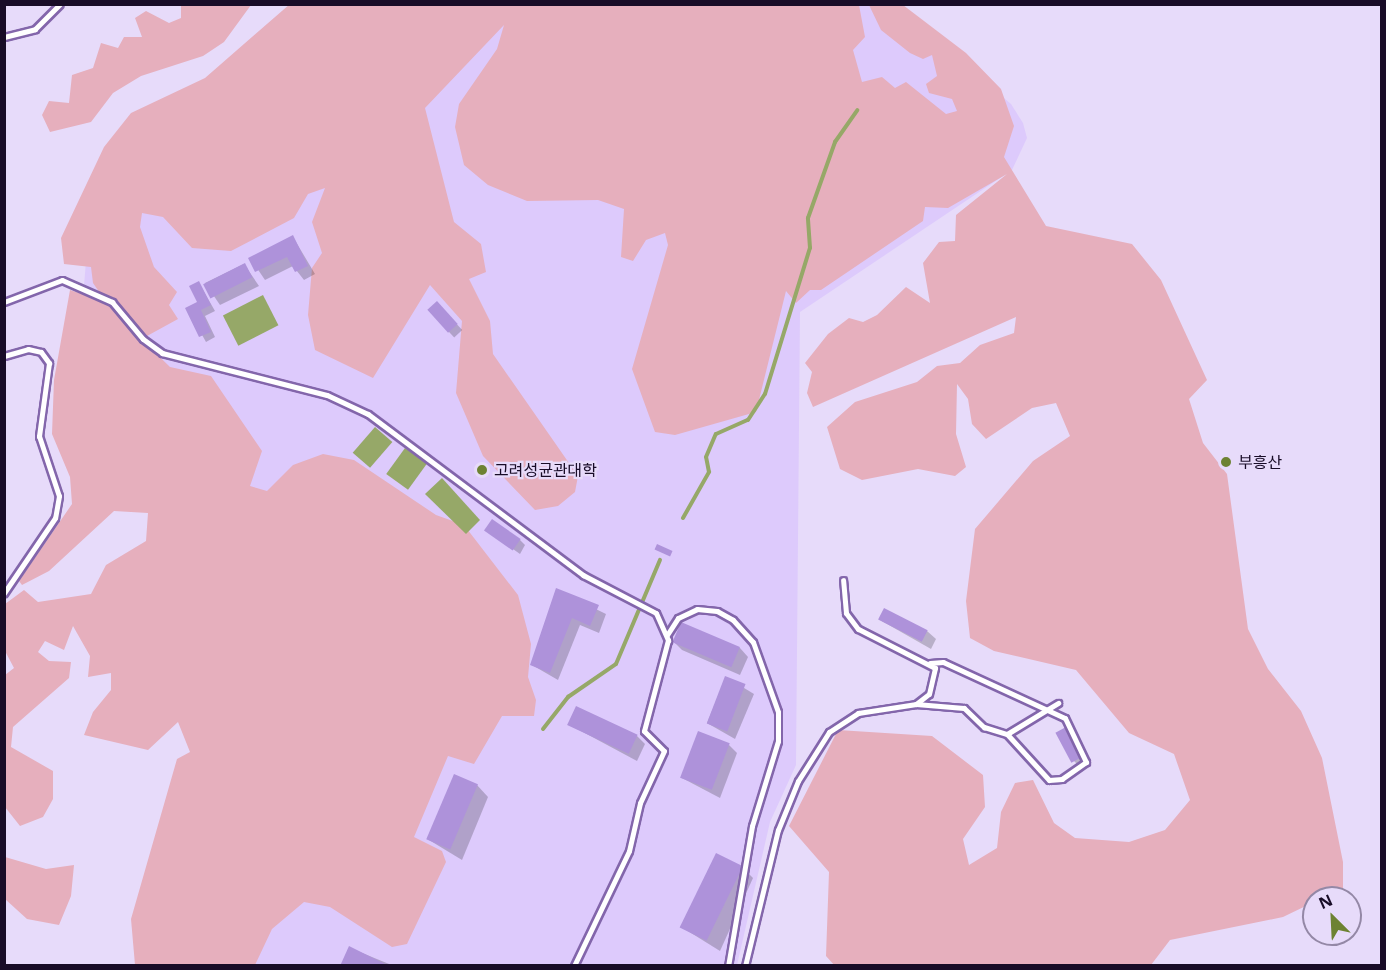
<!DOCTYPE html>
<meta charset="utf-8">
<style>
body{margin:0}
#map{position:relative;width:1386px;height:970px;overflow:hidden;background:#e7dbfa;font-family:"Noto Sans","Noto Sans KR",sans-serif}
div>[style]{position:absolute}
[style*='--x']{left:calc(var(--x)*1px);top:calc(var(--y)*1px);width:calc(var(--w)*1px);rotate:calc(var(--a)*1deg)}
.built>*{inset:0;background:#ddcafc}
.green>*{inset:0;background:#e6afbd}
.water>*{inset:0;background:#96a868;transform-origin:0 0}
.shadow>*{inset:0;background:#0003;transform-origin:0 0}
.stream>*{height:4px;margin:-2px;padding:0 2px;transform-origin:2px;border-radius:2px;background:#96a868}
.building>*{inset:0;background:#ae92da;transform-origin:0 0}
.roads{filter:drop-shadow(2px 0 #8366ab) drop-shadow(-2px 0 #8366ab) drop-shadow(0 2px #8366ab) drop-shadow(0 -2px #8366ab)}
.lane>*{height:5px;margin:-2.5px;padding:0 2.5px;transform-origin:2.5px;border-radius:2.5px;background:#fff}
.dots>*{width:16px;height:16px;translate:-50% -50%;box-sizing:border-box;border:3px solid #e7dbfa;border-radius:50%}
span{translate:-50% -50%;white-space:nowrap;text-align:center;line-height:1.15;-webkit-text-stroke:4.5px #e7dbfa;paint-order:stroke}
.poi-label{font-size:16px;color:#180c27}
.left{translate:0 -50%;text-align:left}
.frame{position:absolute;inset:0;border:6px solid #180c27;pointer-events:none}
.north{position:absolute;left:1302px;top:886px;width:60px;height:60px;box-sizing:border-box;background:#e7dbfa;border:2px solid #9488a6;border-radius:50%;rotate:336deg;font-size:16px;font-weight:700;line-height:24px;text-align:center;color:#180c27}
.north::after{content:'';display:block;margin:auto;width:21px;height:27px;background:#6d8232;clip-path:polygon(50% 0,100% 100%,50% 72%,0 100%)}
</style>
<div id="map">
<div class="built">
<div style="clip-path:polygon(362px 5px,894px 5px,1011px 104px,1023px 123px,1027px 138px,1012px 170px,800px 312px,796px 765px,770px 822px,737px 965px,242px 965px,313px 879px,83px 298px,86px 261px)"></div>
</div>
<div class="green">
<div style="clip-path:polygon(290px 4px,859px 5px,865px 37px,853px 50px,862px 82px,882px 77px,895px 88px,906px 82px,946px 114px,957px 111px,952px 99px,929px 93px,926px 84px,937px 76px,932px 55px,923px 59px,910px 53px,881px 30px,869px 5px,903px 5px,966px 53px,1001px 89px,1014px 126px,1004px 157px,1046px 226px,1132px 244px,1161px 280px,1207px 380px,1189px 399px,1203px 443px,1227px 474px,1248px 629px,1268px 669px,1301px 711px,1322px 758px,1343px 862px,1343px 888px,1283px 917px,1170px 940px,1151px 965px,835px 966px,826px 956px,829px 872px,789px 826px,838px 730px,932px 736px,983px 775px,985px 807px,963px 839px,969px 865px,997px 848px,1001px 812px,1015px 783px,1033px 780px,1054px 823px,1075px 838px,1129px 842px,1165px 830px,1190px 800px,1174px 754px,1129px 733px,1076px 670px,994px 651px,970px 638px,966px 601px,975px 529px,1033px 461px,1070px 436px,1056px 403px,1032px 408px,986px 439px,972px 424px,968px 399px,957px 384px,956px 434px,966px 467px,955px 476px,918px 469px,862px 480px,840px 469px,827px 427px,855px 402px,917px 382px,937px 366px,960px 363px,980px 345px,1014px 333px,1016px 317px,813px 407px,807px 393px,812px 372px,805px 363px,828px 334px,849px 318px,863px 322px,877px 315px,906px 287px,930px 303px,923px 263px,939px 242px,955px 241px,956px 215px,1007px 174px,948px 208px,925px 207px,923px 221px,821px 290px,810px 290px,796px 303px,786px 291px,756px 412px,675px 435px,655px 432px,632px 369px,668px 245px,665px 233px,646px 240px,633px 261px,621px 257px,624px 209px,598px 200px,527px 201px,488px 185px,464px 165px,455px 127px,459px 104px,497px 49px,504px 25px,425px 108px,454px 222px,481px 244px,486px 272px,469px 279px,490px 321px,493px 354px,578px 476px,575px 492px,558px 506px,535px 510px,483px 456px,456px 393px,462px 321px,430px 285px,373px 378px,315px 350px,308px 315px,312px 268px,322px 253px,312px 222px,325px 188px,308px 194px,294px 218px,231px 251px,192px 248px,163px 217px,142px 213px,140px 227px,154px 267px,177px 292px,169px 305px,178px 319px,147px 336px,129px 327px,170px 367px,211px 376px,262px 451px,250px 486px,267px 491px,293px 465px,323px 454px,354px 460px,436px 515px,464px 525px,518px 595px,531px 644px,528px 677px,536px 700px,534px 716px,502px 716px,474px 764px,448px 756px,414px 837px,442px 851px,446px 862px,407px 944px,392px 947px,330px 907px,304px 902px,272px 929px,255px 965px,135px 965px,131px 919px,177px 759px,190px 752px,178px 722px,148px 750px,84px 735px,93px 712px,111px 690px,111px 673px,88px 677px,90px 656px,73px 626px,64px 650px,45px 641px,38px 652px,49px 661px,71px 662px,69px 678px,13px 727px,11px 747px,53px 771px,53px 799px,43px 817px,20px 826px,5px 807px,5px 675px,14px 668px,5px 651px,5px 604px,24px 590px,38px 602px,91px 594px,106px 565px,146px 541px,148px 513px,114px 511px,49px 571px,22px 585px,19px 581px,72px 504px,70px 477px,52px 434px,54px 380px,70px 290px,106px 302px,93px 283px,91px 267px,64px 264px,61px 238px,104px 147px,131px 113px,205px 78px)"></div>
<div style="clip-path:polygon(181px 5px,251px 5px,224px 42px,203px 56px,141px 76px,113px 93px,91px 122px,50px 132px,42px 115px,49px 101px,69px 103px,72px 75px,93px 68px,101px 43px,118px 48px,124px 37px,142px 37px,135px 18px,146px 11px,169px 23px,181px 18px)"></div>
<div style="clip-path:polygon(5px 857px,46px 869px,74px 865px,71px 896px,59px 925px,27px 919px,5px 899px)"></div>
</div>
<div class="water">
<div style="left:263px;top:295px;width:34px;height:45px;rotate:63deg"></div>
<div style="left:375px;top:427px;width:23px;height:34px;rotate:41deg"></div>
<div style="left:405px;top:448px;width:27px;height:32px;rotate:36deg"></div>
<div style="clip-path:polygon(442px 478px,480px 520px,466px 534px,425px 494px)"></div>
</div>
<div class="shadow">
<div style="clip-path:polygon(293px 237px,315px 274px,304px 280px,293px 266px,265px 280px,250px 258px)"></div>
<div style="clip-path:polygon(244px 264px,259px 286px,220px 305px,205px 283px)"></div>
<div style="clip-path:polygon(199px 283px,215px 311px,205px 316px,215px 337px,206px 342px,187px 308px,199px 303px)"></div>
<div style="left:437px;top:303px;width:37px;height:11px;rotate:47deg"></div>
<div style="clip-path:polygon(486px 530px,520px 540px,525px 545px,520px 554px)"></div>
<div style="clip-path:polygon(557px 590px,606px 614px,599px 633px,580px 625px,558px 680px,532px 665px)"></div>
<div style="clip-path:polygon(880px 620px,927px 631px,936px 639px,931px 649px)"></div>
<div style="clip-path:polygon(682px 624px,740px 648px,748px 657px,740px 675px,682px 650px,674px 642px)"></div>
<div style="clip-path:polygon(726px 677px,754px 694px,735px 739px,707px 723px)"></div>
<div style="clip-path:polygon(568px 724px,637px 736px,645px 744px,637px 761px)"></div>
<div style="clip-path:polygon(1066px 729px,1086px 763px,1079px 766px,1074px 761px)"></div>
<div style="clip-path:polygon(729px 745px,737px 753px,720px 798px,682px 778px)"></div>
<div style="clip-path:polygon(477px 785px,488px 797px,462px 860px,429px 840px)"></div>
<div style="clip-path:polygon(742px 867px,753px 878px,720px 951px,683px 928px)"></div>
<div style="clip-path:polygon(350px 948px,394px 966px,341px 966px)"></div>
</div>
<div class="stream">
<div style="--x:683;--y:518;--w:53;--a:-60.5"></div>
<div style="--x:709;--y:472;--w:15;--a:-101"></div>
<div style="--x:706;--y:457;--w:25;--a:-67"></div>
<div style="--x:716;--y:434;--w:35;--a:-24"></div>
<div style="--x:748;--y:420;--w:31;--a:-57"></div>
<div style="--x:765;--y:394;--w:153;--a:-72.9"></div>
<div style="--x:810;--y:248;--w:30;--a:-94"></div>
<div style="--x:808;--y:218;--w:81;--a:-70.4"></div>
<div style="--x:835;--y:142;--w:39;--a:-55"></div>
<div style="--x:543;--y:729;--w:41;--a:-52"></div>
<div style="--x:568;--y:697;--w:58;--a:-34.5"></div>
<div style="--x:616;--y:664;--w:113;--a:-67.1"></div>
</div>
<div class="building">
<div style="clip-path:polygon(293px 235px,308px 266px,295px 272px,287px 257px,255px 272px,248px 258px)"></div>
<div style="left:245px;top:263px;width:16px;height:47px;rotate:63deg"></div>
<div style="clip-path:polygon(199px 281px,211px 305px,201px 310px,211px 332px,199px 337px,185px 308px,197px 302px,189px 286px)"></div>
<div style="left:437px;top:301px;width:31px;height:13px;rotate:48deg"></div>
<div style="left:492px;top:519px;width:35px;height:14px;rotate:35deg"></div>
<div style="left:657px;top:544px;width:17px;height:6px;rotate:24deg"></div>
<div style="clip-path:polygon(556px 588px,599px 605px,590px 626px,572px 618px,550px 673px,530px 665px)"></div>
<div style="left:884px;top:608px;width:49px;height:13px;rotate:27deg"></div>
<div style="left:681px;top:622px;width:64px;height:22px;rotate:23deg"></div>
<div style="left:725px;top:676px;width:22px;height:51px;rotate:21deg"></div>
<div style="left:576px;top:706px;width:68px;height:21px;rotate:25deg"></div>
<div style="left:1066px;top:727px;width:34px;height:12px;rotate:62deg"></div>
<div style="left:698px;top:731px;width:34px;height:50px;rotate:21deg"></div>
<div style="left:454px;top:774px;width:26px;height:71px;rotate:23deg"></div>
<div style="left:716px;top:853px;width:30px;height:83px;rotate:26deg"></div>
<div style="clip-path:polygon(349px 946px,389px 966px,340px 966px)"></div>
</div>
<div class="roads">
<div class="lane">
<div style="--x:4;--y:37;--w:32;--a:-14"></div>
<div style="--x:35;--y:29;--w:35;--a:-45"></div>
<div style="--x:4;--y:302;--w:62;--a:-20.8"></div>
<div style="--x:62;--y:280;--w:55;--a:23.7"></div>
<div style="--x:112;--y:302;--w:48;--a:50"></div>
<div style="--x:143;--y:339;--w:24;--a:36"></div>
<div style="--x:162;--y:353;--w:170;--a:14.3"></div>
<div style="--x:327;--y:395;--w:45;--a:24.9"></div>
<div style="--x:368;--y:414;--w:269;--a:36.8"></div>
<div style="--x:583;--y:575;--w:82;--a:27.5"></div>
<div style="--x:656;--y:613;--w:30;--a:66"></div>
<div style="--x:668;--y:640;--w:94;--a:104.8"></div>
<div style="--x:644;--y:731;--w:28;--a:45"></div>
<div style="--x:664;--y:751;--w:57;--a:114.8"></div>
<div style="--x:640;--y:803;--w:49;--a:102.9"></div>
<div style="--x:629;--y:851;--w:127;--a:115.6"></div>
<div style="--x:4;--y:356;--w:25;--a:-16"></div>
<div style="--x:28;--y:349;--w:13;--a:13"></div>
<div style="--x:41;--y:352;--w:14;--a:54"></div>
<div style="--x:49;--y:363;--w:74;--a:97.8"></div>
<div style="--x:39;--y:436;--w:63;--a:71.6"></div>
<div style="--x:59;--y:496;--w:22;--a:100"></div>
<div style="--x:55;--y:518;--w:91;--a:124.2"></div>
<div style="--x:667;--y:635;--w:20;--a:-57"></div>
<div style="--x:678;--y:618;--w:21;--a:-25"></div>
<div style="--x:697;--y:609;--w:20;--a:6"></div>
<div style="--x:717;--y:611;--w:18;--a:29"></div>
<div style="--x:733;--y:620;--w:30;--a:48"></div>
<div style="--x:753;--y:642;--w:74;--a:70.3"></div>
<div style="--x:778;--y:712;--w:29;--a:90"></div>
<div style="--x:778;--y:741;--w:89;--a:107"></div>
<div style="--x:752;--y:826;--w:142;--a:99.7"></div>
<div style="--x:930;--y:663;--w:13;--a:-4"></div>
<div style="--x:943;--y:662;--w:134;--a:24.7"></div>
<div style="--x:1065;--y:718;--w:49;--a:64.5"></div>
<div style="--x:1086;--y:762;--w:29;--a:145"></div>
<div style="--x:1062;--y:779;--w:13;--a:176"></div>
<div style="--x:1049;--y:780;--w:62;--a:-132.4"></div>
<div style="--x:916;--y:704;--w:48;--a:4.8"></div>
<div style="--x:964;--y:708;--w:28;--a:44"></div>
<div style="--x:984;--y:727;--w:24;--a:17"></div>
<div style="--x:1007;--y:734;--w:60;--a:-31.3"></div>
<div style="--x:745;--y:966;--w:140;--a:-76.4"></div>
<div style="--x:778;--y:830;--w:53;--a:-67.8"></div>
<div style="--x:798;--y:781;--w:58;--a:-57.7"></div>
<div style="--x:829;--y:732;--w:35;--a:-33"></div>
<div style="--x:858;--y:713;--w:59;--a:-8.8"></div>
<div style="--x:916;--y:704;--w:16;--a:-38"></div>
<div style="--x:929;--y:694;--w:27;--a:-77"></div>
<div style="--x:935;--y:668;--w:86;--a:-153.1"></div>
<div style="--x:858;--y:629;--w:20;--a:-127"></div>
<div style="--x:846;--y:613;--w:33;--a:-95"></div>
</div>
</div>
<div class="dots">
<div style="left:1226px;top:462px;background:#6d8232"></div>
<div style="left:482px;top:470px;background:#6d8232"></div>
</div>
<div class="poi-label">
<span class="left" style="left:1238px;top:462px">부흥산</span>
<span class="left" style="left:494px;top:470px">고려성균관대학</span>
</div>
<div class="frame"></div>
<div class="north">N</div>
</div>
